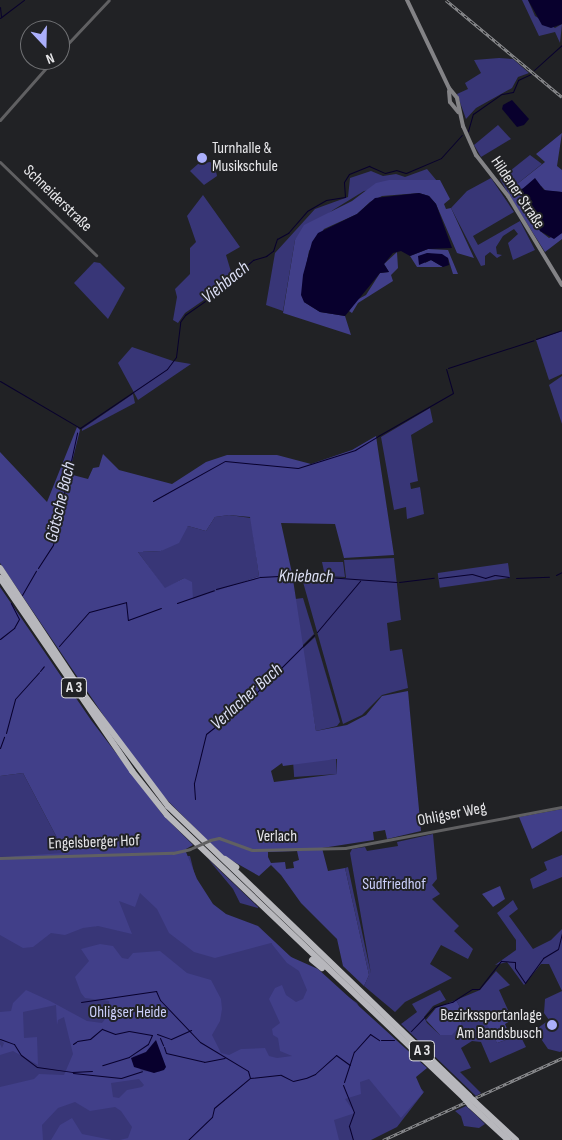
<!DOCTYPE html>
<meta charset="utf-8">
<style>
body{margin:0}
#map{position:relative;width:562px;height:1140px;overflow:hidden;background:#212225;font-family:"Sofia Sans Condensed",sans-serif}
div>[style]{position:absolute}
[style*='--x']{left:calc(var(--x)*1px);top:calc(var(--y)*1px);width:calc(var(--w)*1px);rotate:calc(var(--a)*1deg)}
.green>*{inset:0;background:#383677;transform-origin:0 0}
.forest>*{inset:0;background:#413f89}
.water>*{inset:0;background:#08002d}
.stream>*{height:1px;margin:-0.5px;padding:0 0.5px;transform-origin:0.5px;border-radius:0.5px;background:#08002d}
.tertiary>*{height:3px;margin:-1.5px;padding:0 1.5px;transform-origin:1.5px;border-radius:1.5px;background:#606062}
.secondary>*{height:4px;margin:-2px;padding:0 2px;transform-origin:2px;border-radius:2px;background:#838386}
.motorway>*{height:6px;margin:-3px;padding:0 3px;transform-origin:3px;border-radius:3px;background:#b7b7bc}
.rail>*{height:3px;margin-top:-1.5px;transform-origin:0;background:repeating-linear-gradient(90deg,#212225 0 4px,#909194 0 8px);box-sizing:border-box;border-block:1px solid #909194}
.tertiary-bridge>*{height:3px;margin:-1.5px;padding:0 1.5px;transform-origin:1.5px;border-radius:1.5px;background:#606062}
.motorway-bridge>*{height:6px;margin:-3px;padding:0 3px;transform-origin:3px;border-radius:3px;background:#b7b7bc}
.dots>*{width:14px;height:14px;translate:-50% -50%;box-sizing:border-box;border:2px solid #212225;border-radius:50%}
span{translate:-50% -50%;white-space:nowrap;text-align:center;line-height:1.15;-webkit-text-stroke:4px #212225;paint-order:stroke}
.shield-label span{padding:1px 4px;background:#212225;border:1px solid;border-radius:4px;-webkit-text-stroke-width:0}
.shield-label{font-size:15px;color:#e7e7ea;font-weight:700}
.poi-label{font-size:16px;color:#e7e7ea}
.left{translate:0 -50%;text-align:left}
.right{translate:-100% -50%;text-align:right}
.street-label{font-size:16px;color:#e7e7ea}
.park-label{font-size:16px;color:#cbcffa}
.water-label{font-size:18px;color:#dcdff5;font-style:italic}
.north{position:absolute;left:20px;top:20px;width:50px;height:50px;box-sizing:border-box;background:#212225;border:1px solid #707174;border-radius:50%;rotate:159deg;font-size:14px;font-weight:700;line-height:20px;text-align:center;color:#e7e7ea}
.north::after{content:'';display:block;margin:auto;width:18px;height:22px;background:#abaffb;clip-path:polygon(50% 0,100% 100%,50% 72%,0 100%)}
</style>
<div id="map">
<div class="green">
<div style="clip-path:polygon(522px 0,528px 0,535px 16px,555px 28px,562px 24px,560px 43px,555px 32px,539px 36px)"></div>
<div style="clip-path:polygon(499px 58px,513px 59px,529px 73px,518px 77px,512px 88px,476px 108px,466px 119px,457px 94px,468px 89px,465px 83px,481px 73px,474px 60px)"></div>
<div style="clip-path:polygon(498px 125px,511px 139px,481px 157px,474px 145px)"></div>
<div style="clip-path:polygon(530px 155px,542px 164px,507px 192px,500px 179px)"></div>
<div style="clip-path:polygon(210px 162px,215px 165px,217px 176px,204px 185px,190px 171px,198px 164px)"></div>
<div style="clip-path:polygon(427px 169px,437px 181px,364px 191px,333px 210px,295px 240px,283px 311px,266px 305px,275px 253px,315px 209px,348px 197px,350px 178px,371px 171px,383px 176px,396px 174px,405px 177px)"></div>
<div style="clip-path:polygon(491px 178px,514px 212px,473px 236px,478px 245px,520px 221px,535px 250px,513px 260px,508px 243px,518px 234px,514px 229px,503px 236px,496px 247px,497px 254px,502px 255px,497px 258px,490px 252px,485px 256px,485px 265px,481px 266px,451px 208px,467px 191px)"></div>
<div style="clip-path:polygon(203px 195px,240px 247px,226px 255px,232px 275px,214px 293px,185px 313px,178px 323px,173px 320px,177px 297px,175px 289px,190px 274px,190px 248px,196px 242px,187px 216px)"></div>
<div style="clip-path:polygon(94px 262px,100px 263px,125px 288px,108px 319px,74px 283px)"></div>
<div style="clip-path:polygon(562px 331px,562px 374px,549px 380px,536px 340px)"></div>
<div style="clip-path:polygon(132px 347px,173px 361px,191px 364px,138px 400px,118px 363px)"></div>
<div style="clip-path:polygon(562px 376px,562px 424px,549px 385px)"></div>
<div style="clip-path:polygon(133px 394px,135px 403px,82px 431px,82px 429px)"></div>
<div style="clip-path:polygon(430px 408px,433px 422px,411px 435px,418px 481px,410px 483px,411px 489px,420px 487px,424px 514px,407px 519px,406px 507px,394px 510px,381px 437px)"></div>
<div style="clip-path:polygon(229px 515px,251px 518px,259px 576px,193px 600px,184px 578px,165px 589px,138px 552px,161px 551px,188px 526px,206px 531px,215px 517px)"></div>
<div style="clip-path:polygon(394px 558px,401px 620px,387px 623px,390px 651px,402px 649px,408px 688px,382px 695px,362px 715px,343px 724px,303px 582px,305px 576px,346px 578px,344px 560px)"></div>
<div style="clip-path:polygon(322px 562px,343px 562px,345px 577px,325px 576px)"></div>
<div style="left:508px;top:563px;width:15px;height:71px;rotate:82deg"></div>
<div style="clip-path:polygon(303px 598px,314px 634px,302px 646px,295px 599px)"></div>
<div style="clip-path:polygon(315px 637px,340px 722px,337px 726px,316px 731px,302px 649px)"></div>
<div style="left:336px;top:759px;width:15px;height:43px;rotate:86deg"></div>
<div style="clip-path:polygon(23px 773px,65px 853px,64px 855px,0 857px,0 776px)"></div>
<div style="clip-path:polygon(433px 834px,437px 879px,432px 885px,440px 894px,432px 899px,459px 926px,454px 931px,473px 949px,468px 959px,441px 945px,430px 964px,452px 978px,405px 1002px,395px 1012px,364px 986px,369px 975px,345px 868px,348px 867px,371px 974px,350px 853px,352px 849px,365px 847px,367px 851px,398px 846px,397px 842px)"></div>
<div style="clip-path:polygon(562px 855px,562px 877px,533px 889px,530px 879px,547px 870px,544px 862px)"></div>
<div style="clip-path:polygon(190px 856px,202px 904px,271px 943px,357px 1003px,374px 1034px,424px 1092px,397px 1127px,371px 1140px,0 1140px,0 860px)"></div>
<div style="clip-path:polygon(208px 859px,258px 907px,258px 908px,240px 903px,233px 889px)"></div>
<div style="clip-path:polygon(513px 900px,518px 909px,509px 916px,533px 949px,551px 940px,562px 929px,562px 1051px,560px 1052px,548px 1049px,535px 1030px,549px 1020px,544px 1013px,545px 999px,562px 991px,549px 964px,541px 964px,524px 985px,507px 962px,495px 965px,516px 950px,516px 940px,497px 913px)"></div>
<div style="clip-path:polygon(496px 971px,510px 985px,499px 990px,508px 1010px,487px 1023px,497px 1043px,520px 1035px,526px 1047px,490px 1063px,481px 1042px,472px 1041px,461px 1048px,471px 1068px,460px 1072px,481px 1093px,476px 1096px,401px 1024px,417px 1012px,412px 1004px,440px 990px,446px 1000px,433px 1006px,424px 1017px,427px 1023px,440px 1035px,461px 1025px,461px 1009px,456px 1000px,480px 990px)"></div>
<div style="clip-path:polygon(466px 1106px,477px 1116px,485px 1124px,479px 1128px,464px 1126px,461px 1116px,455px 1111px)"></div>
</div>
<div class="forest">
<div style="clip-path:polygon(562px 133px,557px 166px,562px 170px,562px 192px,546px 191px,541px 186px,520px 189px,540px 231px,549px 238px,562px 233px,562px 239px,545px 252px,507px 192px,545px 162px,536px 154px)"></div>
<div style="clip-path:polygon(389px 180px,440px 180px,450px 199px,444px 204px,446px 209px,451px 208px,474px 258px,457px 253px,436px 204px,429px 196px,419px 193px,382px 196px,370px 202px,357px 214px,324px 229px,309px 251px,303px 282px,304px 302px,320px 312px,345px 316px,351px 335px,283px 313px,295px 240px,304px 225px,352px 201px,376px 183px)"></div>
<div style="clip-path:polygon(428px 249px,448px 250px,458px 274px,453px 274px,448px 258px,427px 253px,425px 263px,431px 260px,443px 267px,417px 267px,410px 256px)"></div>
<div style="clip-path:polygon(397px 252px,398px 268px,391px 275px,393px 281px,358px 303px,352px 313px,349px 311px,353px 302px,366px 295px,380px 273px,389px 272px,384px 264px)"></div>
<div style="clip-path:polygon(evenodd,77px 427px,80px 430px,69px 474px,88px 479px,93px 468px,99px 467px,103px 454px,119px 470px,172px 484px,206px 462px,227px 455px,277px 455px,311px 464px,352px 450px,376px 436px,394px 555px,344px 558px,335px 524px,281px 523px,292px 573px,316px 731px,347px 725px,366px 715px,382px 696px,408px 691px,421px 831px,387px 839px,385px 830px,373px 832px,374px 840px,322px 848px,328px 871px,345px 868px,369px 975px,364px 986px,343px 966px,337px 939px,301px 903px,281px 875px,271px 865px,259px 876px,222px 855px,157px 790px,127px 750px,0 563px,0 452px,47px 502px,77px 427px,229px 515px,250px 517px,259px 576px,193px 599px,192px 582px,184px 578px,165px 588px,138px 552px,161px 551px,179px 543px,188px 526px,206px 531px,215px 517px,229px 515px,77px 427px,337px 759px,337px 774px,274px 782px,271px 771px,282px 763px,283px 766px,337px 759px,77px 427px,297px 851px,299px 860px,293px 862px,294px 868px,286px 869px,285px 862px,271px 863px,268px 857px,268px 852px,297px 851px)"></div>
<div style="clip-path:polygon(evenodd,0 587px,91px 720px,163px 815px,193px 845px,186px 849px,186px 852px,197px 879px,213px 904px,226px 914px,258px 926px,291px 957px,318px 969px,427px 1068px,416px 1077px,423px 1093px,401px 1118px,369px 1079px,360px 1082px,361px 1094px,345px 1099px,355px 1113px,334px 1120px,339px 1140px,120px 1140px,128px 1138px,132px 1127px,121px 1111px,115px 1107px,90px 1111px,75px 1102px,58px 1108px,42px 1125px,43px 1140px,0 1140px,0 1087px,34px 1079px,39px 1074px,64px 1075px,73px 1054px,64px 1017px,58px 1020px,57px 1025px,56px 1005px,23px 1012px,24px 1038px,37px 1037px,38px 1065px,13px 1051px,0 1055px,0 1044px,2px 1048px,4px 1043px,0 1040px,0 1012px,11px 1011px,13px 1003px,26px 990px,50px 1001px,87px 1021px,102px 1023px,109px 1014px,109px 1001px,85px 998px,81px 993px,75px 977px,89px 961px,81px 949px,100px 944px,113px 946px,122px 958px,128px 959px,133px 953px,160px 951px,187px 973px,211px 980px,221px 999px,222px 1009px,220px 1021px,212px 1035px,221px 1053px,229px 1055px,241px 1049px,265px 1048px,269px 1056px,277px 1058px,292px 1056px,280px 1051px,278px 1038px,273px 1035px,272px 1029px,280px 1023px,269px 999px,275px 988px,282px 985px,286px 995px,296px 1002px,303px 999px,307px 990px,299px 971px,287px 963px,271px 943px,215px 958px,194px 952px,169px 933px,157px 909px,140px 893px,135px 907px,119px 901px,132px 934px,98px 926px,83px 928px,65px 935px,51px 933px,33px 947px,23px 948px,0 935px,0 857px,65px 853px,23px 773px,0 776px,0 587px,155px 1041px,166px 1067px,159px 1072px,141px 1071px,133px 1056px,146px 1052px,155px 1041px,0 587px,139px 1079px,144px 1085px,142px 1087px,127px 1090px,119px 1098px,113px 1097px,111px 1083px,139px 1079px)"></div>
<div style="clip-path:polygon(562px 809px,562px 831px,532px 849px,519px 817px)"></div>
<div style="clip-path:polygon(500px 886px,505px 899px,493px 907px,482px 894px)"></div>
<div style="clip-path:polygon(456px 1000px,461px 1009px,461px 1025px,452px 1035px,440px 1035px,426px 1020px,436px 1008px)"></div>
<div style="clip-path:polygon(506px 1012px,510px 1021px,505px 1024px,511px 1038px,497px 1043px,486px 1023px)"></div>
<div style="clip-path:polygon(72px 1118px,82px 1134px,112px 1140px,51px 1140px,60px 1125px)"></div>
</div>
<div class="water">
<div style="clip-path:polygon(528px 0,562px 0,562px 24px,551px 28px,542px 25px)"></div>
<div style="clip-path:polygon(512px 100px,529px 119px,524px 125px,517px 127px,502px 109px,503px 105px)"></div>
<div style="clip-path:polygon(535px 178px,544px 190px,562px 192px,562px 233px,554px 239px,540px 231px,520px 191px)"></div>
<div style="clip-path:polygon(419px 193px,429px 196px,436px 204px,452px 248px,428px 249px,410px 256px,401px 251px,393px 253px,384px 264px,389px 272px,380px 273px,345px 316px,320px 312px,304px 302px,301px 295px,303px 275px,312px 242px,318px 233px,357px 214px,375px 198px)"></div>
<div style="clip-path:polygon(427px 253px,442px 254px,448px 258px,449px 265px,443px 267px,431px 260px,419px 265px,418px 256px)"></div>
<div style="clip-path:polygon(156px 1040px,166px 1067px,164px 1070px,154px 1073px,134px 1067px,131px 1058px,146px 1052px)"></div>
</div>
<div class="stream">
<div style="--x:0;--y:7;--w:9;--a:84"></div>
<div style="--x:0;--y:18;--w:30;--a:-37"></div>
<div style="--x:534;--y:70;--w:38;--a:-42"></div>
<div style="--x:468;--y:131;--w:18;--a:-74"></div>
<div style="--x:473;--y:114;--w:35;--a:-35"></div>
<div style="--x:502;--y:94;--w:11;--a:-10"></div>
<div style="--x:513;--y:92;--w:13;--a:-67"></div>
<div style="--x:518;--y:80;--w:14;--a:-25"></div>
<div style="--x:536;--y:339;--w:28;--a:-19"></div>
<div style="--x:448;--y:368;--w:90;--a:-18"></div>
<div style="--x:0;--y:381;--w:93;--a:30.4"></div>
<div style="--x:80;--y:428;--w:105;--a:-34.1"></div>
<div style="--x:167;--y:369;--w:15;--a:-53"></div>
<div style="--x:176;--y:357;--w:35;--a:-83"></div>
<div style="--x:180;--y:322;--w:9;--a:-54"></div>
<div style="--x:185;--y:315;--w:33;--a:-35"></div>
<div style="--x:212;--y:296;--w:55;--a:-41.3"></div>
<div style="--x:253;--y:260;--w:14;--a:-17"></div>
<div style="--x:266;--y:256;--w:9;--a:-36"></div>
<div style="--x:273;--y:251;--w:13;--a:-72"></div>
<div style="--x:277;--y:239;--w:13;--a:-29"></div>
<div style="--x:288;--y:233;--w:29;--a:-49"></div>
<div style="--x:307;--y:211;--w:22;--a:-30"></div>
<div style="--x:326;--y:200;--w:19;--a:-9"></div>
<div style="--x:345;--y:197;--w:15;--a:-94"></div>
<div style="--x:344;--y:182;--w:9;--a:-58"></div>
<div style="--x:349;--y:174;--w:22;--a:-22"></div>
<div style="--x:369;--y:166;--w:17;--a:24"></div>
<div style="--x:385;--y:173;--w:11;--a:-15"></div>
<div style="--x:396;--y:170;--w:10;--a:17"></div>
<div style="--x:406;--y:173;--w:38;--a:-23"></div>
<div style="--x:441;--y:158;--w:31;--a:-48"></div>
<div style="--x:378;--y:436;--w:86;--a:-29.8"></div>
<div style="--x:453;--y:393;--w:25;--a:-106"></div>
<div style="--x:153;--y:501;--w:82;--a:-29.1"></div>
<div style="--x:225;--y:461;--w:73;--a:5.5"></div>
<div style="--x:298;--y:468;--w:60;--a:-17.5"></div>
<div style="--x:355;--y:450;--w:26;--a:-31"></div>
<div style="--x:38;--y:568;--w:27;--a:-57"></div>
<div style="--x:53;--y:545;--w:115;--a:-77.9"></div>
<div style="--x:556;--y:575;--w:7;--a:-27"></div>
<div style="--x:439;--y:578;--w:33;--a:-7"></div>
<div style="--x:472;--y:574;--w:14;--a:17"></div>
<div style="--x:485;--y:578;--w:10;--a:-17"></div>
<div style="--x:495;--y:575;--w:14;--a:8"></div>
<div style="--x:516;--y:578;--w:33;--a:-2"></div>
<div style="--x:399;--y:582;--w:35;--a:-7"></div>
<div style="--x:216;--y:589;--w:46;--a:-15.3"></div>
<div style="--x:260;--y:577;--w:38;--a:-3"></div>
<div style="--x:298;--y:575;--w:99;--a:4"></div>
<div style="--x:22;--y:595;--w:28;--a:-60"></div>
<div style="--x:177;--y:603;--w:39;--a:-19"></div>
<div style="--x:317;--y:632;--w:67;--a:-49.9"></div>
<div style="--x:0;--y:639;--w:18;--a:-38"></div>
<div style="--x:14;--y:628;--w:10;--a:-61"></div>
<div style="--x:19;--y:619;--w:18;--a:-117"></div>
<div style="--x:59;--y:646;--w:45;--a:-48.6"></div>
<div style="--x:89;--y:612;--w:38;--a:-15"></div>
<div style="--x:126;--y:602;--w:18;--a:84"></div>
<div style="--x:128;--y:620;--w:35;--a:-20"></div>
<div style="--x:40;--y:671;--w:6;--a:-51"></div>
<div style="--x:6;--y:733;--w:35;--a:-75"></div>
<div style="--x:15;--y:699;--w:36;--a:-48"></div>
<div style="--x:0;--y:748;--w:12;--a:-70"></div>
<div style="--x:195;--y:799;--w:16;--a:-94"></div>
<div style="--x:194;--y:783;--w:50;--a:-76.2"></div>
<div style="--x:206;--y:734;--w:55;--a:-38.3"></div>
<div style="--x:249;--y:700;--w:92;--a:-45"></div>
<div style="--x:81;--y:1002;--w:76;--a:-8.3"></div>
<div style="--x:156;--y:991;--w:10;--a:66"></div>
<div style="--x:160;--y:1000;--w:58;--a:46.4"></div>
<div style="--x:200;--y:1042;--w:56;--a:31.1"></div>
<div style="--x:248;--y:1071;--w:7;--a:74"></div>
<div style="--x:250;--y:1078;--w:31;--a:-6"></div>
<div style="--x:281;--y:1075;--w:13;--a:27"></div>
<div style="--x:293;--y:1081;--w:13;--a:-13"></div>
<div style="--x:306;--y:1078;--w:10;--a:-24"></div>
<div style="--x:315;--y:1074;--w:28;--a:-42"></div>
<div style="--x:336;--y:1055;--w:17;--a:36"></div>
<div style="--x:411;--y:1031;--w:33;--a:-46"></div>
<div style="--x:434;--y:1007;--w:19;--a:-16"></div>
<div style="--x:452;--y:1002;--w:24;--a:-33"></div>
<div style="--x:472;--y:989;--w:7;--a:0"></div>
<div style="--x:479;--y:989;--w:36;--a:-52"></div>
<div style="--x:501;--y:961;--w:14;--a:4"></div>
<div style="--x:515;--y:962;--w:6;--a:90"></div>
<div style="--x:515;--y:968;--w:18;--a:56"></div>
<div style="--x:525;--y:983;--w:31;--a:-54"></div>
<div style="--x:543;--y:958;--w:17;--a:-31"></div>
<div style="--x:558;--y:949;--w:16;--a:-76"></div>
<div style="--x:157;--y:1034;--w:15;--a:20"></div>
<div style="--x:171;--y:1039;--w:22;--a:-24"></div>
<div style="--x:160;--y:1038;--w:8;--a:67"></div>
<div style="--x:0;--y:1039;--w:15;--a:20"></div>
<div style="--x:14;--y:1044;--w:13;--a:58"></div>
<div style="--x:21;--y:1055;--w:20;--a:37"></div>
<div style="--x:37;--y:1067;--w:35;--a:8"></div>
<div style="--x:72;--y:1072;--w:20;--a:-3"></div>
<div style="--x:381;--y:1040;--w:13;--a:0"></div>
<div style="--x:77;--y:1041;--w:13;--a:-9"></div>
<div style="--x:90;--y:1039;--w:16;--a:-40"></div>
<div style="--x:102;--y:1029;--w:14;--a:21"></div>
<div style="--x:115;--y:1034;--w:14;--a:-12"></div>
<div style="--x:129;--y:1031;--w:23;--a:10"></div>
<div style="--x:152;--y:1035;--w:10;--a:114"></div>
<div style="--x:148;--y:1044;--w:23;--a:146"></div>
<div style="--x:129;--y:1057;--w:28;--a:163"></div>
<div style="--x:73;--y:1044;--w:4;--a:-34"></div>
<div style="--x:164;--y:1047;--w:6;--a:72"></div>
<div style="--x:166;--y:1053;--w:39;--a:13"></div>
<div style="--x:204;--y:1062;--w:21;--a:-11"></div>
<div style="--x:73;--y:1073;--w:48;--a:5.9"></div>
<div style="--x:121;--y:1078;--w:22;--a:-18"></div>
<div style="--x:344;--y:1082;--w:32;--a:-72"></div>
<div style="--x:354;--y:1052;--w:24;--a:-48"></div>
<div style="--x:370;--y:1034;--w:11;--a:34"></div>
<div style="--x:343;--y:1085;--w:29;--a:68"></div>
<div style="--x:354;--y:1112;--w:15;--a:110"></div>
<div style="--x:349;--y:1126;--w:15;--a:74"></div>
<div style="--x:188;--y:1140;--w:33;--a:-44"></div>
<div style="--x:212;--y:1117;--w:9;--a:-77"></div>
<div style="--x:214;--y:1108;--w:47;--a:-39.8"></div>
</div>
<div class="tertiary">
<div style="--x:60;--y:52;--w:71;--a:-46.7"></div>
<div style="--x:0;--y:120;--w:80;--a:-48.5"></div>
<div style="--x:0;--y:162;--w:134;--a:44.1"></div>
<div style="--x:210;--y:840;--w:9;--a:-13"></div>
<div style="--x:219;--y:838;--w:35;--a:20"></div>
<div style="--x:252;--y:850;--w:93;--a:-1.2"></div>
<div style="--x:345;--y:848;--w:221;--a:-10.7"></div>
<div style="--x:0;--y:858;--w:173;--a:-1.7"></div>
<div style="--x:173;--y:853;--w:17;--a:-13"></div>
</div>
<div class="secondary">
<div style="--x:407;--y:0;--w:98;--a:64.5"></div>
<div style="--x:449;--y:88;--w:13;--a:51"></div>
<div style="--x:457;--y:98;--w:29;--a:78"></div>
<div style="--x:463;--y:126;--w:32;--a:66"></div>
<div style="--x:476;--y:155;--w:52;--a:52"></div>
<div style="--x:508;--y:196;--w:104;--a:58.8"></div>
<div style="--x:449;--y:91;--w:11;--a:85"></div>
<div style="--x:450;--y:102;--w:13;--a:51"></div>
</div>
<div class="motorway">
<div style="--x:0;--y:568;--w:149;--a:56.5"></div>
<div style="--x:82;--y:692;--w:143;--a:53"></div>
<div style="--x:168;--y:806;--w:418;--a:43.9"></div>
<div style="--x:0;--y:578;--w:234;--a:55.6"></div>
<div style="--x:132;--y:771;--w:56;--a:51.5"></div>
<div style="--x:167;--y:815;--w:410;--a:43.6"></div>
<div style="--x:225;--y:859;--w:14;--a:36"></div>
<div style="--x:312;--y:960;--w:13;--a:39"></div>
<div style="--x:475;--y:1102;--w:56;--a:42.8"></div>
<div style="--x:470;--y:1105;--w:52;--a:42.6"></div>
</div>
<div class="rail">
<div style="--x:446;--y:0;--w:151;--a:39.9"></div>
<div style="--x:383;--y:1140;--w:197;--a:-24.6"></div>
</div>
<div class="tertiary-bridge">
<div style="--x:190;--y:849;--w:22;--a:-24"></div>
</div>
<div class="motorway-bridge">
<div style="--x:469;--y:1096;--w:8;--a:45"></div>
<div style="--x:464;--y:1098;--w:9;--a:49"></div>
</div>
<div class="dots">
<div style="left:202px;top:158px;background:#abaffb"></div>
<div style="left:552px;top:1025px;background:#abaffb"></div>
</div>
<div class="shield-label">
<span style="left:74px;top:688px">A 3</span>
<span style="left:422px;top:1051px">A 3</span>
</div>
<div class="poi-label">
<span class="left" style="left:212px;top:158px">Turnhalle &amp;<br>Musikschule</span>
<span class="right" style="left:542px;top:1025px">Bezirkssportanlage<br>Am Bandsbusch</span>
</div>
<div class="street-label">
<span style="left:517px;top:193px;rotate:56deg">Hildener Straße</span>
<span style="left:57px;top:199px;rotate:44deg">Schneiderstraße</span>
<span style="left:452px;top:815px;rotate:-11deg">Ohligser Weg</span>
<span style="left:277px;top:837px">Verlach</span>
<span style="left:94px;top:843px;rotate:-2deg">Engelsberger Hof</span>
</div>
<div class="park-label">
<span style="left:394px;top:885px">Südfriedhof</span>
<span style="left:128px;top:1013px">Ohligser Heide</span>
</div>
<div class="water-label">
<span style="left:226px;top:283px;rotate:-39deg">Viehbach</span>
<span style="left:61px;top:502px;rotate:-77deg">Götsche Bach</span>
<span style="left:306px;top:577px;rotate:1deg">Kniebach</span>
<span style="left:247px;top:697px;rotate:-42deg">Verlacher Bach</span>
</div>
<div class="north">N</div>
</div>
